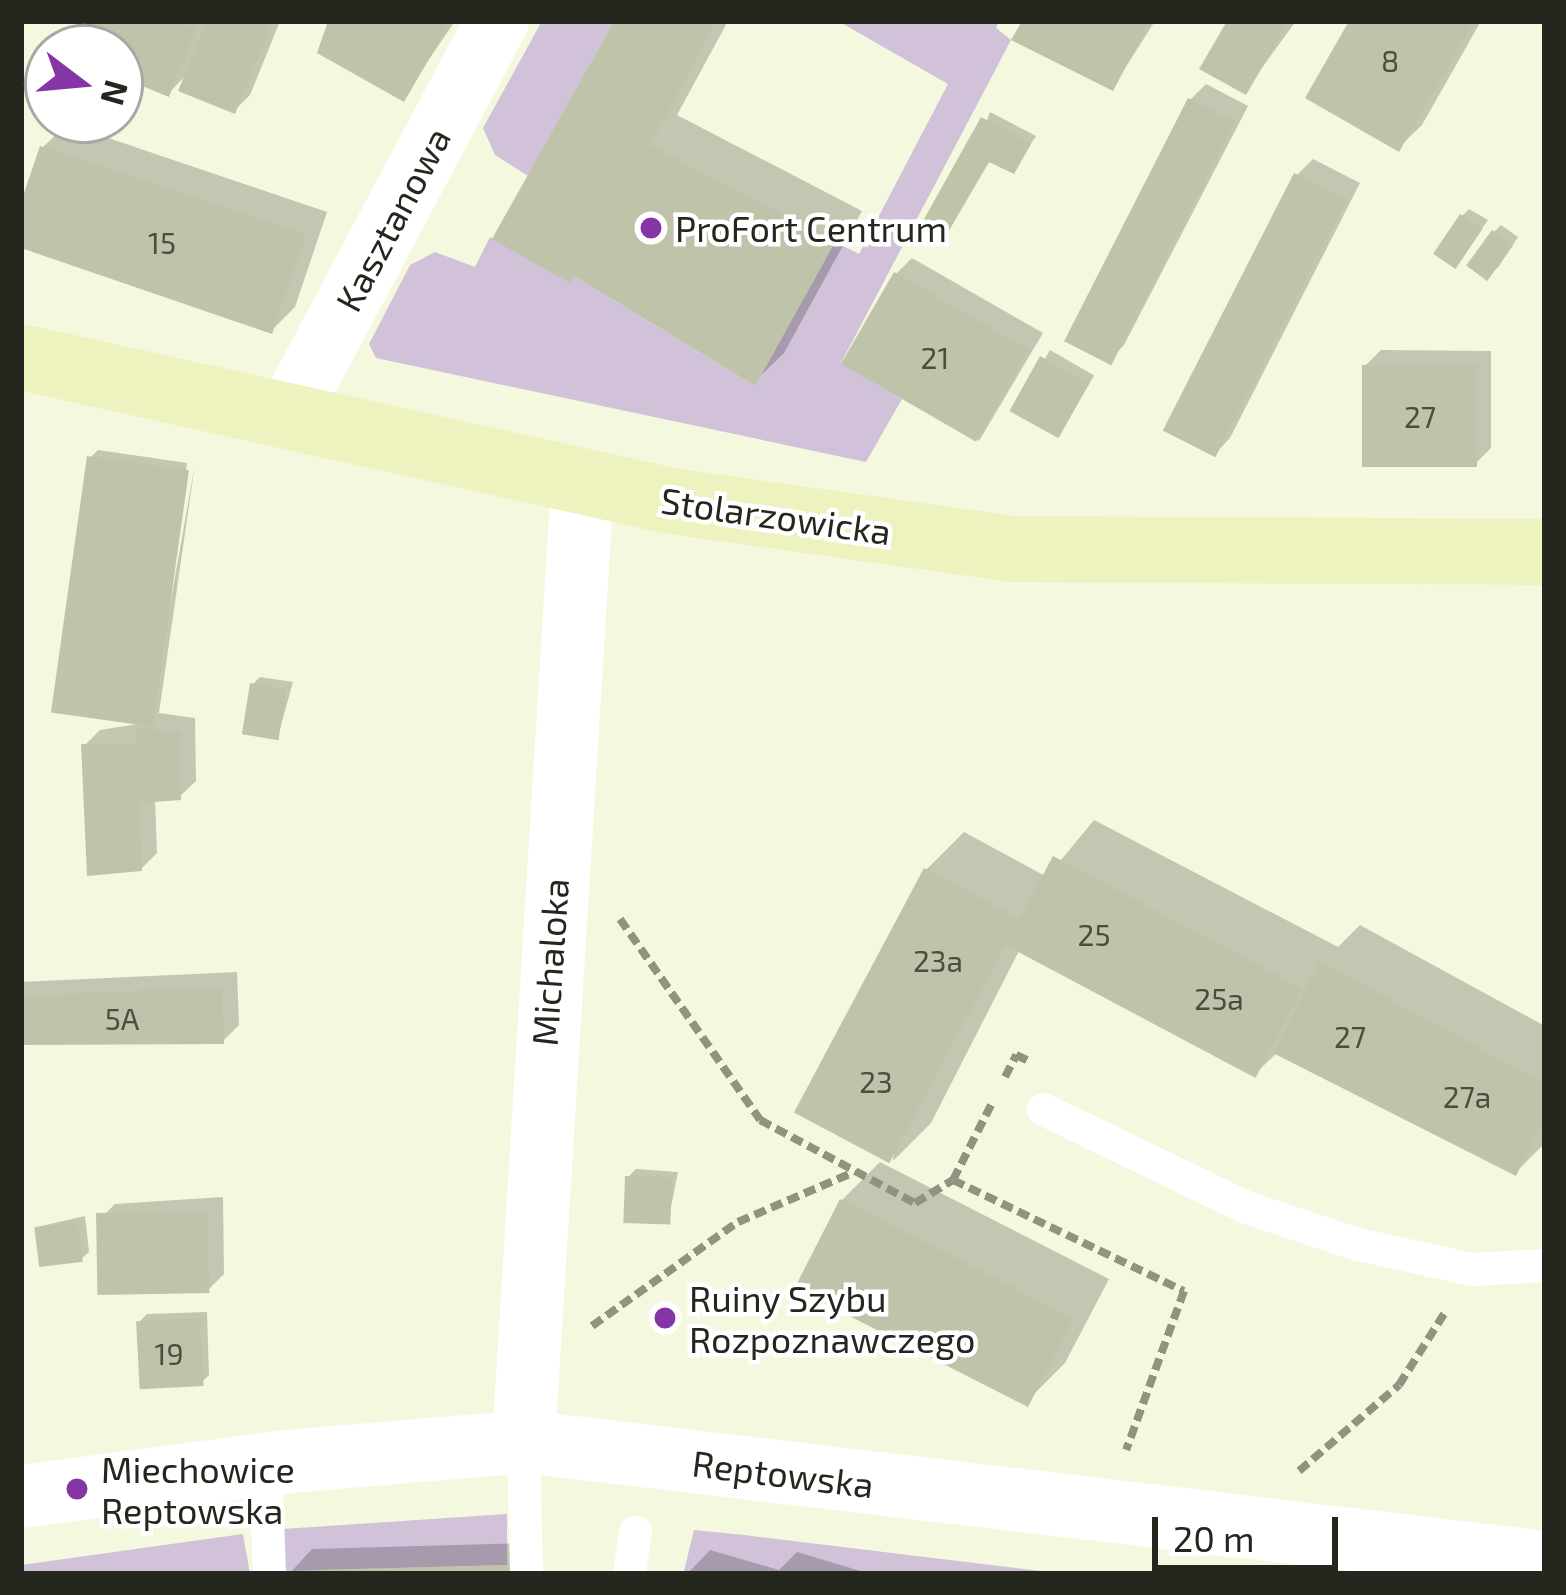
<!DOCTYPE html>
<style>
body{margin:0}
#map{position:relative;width:1566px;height:1595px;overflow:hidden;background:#f4f8de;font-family:"Exo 2",sans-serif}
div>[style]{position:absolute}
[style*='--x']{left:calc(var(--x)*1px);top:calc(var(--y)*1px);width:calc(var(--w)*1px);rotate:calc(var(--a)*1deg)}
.green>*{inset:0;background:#d1c1d9}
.shadow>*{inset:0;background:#0003;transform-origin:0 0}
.building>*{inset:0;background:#bfc3aa;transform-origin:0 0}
.path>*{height:8px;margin-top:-4px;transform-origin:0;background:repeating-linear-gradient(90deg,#919381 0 12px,transparent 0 18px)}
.lane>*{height:33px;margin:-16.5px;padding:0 16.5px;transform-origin:16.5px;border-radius:16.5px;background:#fff}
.street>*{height:63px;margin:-31.5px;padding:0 31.5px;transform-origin:31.5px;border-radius:31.5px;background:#fff}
.secondary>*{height:66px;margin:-33px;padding:0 33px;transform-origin:33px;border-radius:33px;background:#eef2bf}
.dots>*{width:33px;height:33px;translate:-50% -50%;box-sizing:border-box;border:6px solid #fff;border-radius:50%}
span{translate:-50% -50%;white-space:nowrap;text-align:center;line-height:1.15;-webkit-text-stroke:9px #fff;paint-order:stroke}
.number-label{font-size:30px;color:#4c4d40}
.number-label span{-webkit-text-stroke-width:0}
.street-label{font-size:36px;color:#25261d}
.poi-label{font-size:36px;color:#25261d}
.left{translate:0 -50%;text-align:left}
.frame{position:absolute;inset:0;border:24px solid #25261d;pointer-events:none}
.north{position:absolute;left:24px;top:24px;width:120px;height:120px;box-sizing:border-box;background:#fff;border:3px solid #a8a8a5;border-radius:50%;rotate:106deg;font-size:33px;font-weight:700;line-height:48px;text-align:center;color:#25261d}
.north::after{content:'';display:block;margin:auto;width:42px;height:54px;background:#8535a5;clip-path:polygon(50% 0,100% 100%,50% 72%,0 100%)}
.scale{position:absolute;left:1152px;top:1517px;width:186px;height:54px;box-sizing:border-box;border:6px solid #25261d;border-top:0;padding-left:15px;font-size:36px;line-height:42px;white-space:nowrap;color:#25261d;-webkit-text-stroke:9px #fff;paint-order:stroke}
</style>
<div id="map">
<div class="green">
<div style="clip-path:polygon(542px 21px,614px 21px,528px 176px,495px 155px,483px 128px)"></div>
<div style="clip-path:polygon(838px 21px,999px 21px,996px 28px,1011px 40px,841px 363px,902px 399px,866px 462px,376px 358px,369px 344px,410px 265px,435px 252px,475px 267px,490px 237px,569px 282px,574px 276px,755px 386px,835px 242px,859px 254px,948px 84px)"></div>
<div style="clip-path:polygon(507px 1514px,507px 1565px,285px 1571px,283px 1529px)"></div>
<div style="clip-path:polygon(694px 1530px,744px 1535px,1065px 1574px,693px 1574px,684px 1571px)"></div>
<div style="clip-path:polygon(243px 1534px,250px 1574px,21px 1574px,21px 1565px)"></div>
</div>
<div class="shadow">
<div style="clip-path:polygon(89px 21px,280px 21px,250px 95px,234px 111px,188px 73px,168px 94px,120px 74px,120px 48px,78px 48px)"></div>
<div style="clip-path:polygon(334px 21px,455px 21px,403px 98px)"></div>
<div style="clip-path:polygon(618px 21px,728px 21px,677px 115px,862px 211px,784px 353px,754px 382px,575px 273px)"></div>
<div style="clip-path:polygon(1025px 21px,1155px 21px,1113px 87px)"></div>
<div style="clip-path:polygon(1231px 21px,1296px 21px,1245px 91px)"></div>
<div style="clip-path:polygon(1353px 21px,1481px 21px,1422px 125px,1398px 148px)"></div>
<div style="clip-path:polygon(1206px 84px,1248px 106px,1124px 345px,1108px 361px,1190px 100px)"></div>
<div style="clip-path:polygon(990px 112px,1036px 136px,1013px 171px,991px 159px,946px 231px)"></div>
<div style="clip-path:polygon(67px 124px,327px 212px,295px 307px,272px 330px,21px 245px,21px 212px,43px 147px)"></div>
<div style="clip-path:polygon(1313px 159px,1360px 183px,1230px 438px,1215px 454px,1297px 175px)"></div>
<div style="clip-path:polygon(1469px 209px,1488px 220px,1457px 265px,1462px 216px)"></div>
<div style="clip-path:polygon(1501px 225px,1518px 237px,1497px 269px,1494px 232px)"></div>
<div style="clip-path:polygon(912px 258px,1043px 333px,979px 441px,896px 274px)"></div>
<div style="left:1050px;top:350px;width:51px;height:70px;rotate:30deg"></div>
<div style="clip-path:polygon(1381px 350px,1491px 351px,1491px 448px,1475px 464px,1365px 366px)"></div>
<div style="clip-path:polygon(98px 450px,187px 463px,151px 712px,195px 464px,159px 713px,195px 718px,196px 781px,179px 797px,155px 799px,157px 853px,141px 869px,84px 746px,100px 730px,144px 723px,90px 458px)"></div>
<div style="clip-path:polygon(260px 677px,293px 682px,278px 736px,253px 684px)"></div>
<div style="clip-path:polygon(1094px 820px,1338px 947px,1360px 925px,1545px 1026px,1545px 1143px,1516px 1172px,1278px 1052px,1260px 1069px,1020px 949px,931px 1123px,893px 1161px,926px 870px,964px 832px,1047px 877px)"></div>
<div style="clip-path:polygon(237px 972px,239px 1025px,223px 1041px,21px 1042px,21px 982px)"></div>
<div style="clip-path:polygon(880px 1162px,1109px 1279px,1065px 1363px,1027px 1401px,842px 1200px)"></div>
<div style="clip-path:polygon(636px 1169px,678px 1172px,668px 1222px,628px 1177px)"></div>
<div style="clip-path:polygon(223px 1197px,224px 1274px,208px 1290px,99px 1220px,115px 1204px)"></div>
<div style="clip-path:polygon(85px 1216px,89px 1252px,81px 1259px,37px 1227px)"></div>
<div style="clip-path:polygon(207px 1312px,209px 1375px,201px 1383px,139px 1322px,147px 1314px)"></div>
<div style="clip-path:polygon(529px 1543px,530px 1574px,289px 1574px,312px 1549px)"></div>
<div style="clip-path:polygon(710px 1550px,779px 1570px,797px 1552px,864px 1572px,687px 1574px)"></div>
</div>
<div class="building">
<div style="clip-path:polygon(86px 21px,177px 21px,196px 29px,169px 97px,120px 77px,120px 48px,75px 48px)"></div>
<div style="clip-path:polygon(207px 21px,271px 26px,235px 114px,178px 91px)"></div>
<div style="clip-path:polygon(328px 21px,451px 21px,404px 102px,317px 53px)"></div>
<div style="clip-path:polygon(614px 21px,700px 21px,713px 28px,650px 145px,835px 242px,755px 386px,574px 276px,570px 283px,492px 239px)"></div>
<div style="clip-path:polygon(1022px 21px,1150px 21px,1113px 91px,1011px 40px)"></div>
<div style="clip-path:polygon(1227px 21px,1289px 21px,1246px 95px,1199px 69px)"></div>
<div style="clip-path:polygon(1349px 21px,1474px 21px,1399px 152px,1305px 98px)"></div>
<div style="left:1188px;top:98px;width:53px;height:273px;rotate:27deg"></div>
<div style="clip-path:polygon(981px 117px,1031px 144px,1014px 174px,989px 162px,947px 234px,923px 221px)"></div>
<div style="clip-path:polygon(40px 146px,306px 235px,272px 334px,21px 248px,21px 202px)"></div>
<div style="left:1294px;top:173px;width:59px;height:289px;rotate:27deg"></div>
<div style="left:1460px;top:214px;width:27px;height:48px;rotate:34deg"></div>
<div style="left:1492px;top:230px;width:26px;height:44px;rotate:36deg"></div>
<div style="left:894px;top:272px;width:156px;height:106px;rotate:30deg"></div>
<div style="left:1040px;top:356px;width:56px;height:63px;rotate:29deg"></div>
<div style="left:1362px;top:365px;width:115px;height:102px"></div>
<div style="left:87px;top:456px;width:103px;height:259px;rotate:8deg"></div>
<div style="left:250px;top:683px;width:37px;height:52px;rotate:9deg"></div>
<div style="clip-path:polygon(136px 727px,181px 733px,181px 800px,140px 803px,142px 871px,87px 876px,81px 744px,136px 743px)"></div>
<div style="left:1053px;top:856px;width:283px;height:101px;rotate:28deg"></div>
<div style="left:924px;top:868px;width:108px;height:277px;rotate:28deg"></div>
<div style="clip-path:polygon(1320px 961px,1545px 1084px,1545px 1117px,1516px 1176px,1273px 1053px)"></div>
<div style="clip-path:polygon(222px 987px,224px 1044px,21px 1045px,21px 996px)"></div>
<div style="left:625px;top:1176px;width:47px;height:47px;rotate:2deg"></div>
<div style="left:840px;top:1199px;width:262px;height:100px;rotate:27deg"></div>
<div style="left:208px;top:1211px;width:82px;height:112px;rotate:89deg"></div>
<div style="left:78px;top:1222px;width:40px;height:44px;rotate:83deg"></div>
<div style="left:200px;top:1318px;width:68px;height:64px;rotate:87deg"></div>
<div style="clip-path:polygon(507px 1565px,507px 1574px,316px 1574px,316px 1570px)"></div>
</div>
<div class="path">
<div style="--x:620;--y:919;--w:245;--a:55.1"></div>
<div style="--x:760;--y:1120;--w:176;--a:28.2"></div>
<div style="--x:915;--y:1203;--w:44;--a:-31.2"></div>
<div style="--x:953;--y:1180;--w:256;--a:25.7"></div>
<div style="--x:1184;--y:1291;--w:169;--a:110"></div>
<div style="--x:1005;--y:1077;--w:25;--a:-63"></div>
<div style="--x:1016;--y:1055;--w:14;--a:25"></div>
<div style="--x:953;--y:1180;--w:89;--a:-63.1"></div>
<div style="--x:592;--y:1326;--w:179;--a:-35.5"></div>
<div style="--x:738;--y:1222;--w:124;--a:-23.3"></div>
<div style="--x:1299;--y:1471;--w:132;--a:-40.7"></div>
<div style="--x:1399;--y:1385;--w:88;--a:-57.6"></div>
</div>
<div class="lane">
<div style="--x:1043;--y:1109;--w:225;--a:25.8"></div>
<div style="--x:1246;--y:1207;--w:118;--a:18.3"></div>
<div style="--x:1358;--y:1244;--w:117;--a:12.4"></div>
<div style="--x:1472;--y:1269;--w:73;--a:-3.1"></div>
<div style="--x:523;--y:1441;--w:133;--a:88.7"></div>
<div style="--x:265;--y:1464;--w:110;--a:87.9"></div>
<div style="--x:629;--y:1574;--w:43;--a:-82.1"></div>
</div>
<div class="street">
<div style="--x:286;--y:417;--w:449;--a:-62"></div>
<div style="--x:523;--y:1441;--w:959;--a:-86.47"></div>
<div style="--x:21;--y:1496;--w:268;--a:-7.5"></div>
<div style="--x:287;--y:1461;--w:237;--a:-4.8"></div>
<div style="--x:523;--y:1441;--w:1029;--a:6.75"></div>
</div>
<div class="secondary">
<div style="--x:21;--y:357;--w:666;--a:12.49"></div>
<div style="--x:671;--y:501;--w:346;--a:8"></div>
<div style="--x:1014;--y:549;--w:531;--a:0.32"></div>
</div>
<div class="dots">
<div style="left:651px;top:228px;background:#8535a5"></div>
<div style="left:665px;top:1318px;background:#8535a5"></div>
<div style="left:77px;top:1489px;background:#8535a5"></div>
</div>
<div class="number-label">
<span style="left:1390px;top:60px">8</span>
<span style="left:162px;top:242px">15</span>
<span style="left:935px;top:357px">21</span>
<span style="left:1420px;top:416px">27</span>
<span style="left:1094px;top:934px">25</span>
<span style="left:938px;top:960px">23a</span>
<span style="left:1219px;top:998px">25a</span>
<span style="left:122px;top:1018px">5A</span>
<span style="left:1350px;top:1036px">27</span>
<span style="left:876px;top:1081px">23</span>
<span style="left:1467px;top:1096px">27a</span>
<span style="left:169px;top:1353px">19</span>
</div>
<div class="street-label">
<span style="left:392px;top:219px;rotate:-62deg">Kasztanowa</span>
<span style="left:776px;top:515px;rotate:8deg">Stolarzowicka</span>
<span style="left:549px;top:962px;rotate:-86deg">Michaloka</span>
<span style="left:783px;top:1473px;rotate:7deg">Reptowska</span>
</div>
<div class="poi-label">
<span class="left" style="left:675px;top:228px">ProFort Centrum</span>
<span class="left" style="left:689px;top:1318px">Ruiny Szybu<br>Rozpoznawczego</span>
<span class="left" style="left:101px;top:1489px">Miechowice<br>Reptowska</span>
</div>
<div class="frame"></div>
<div class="north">N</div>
<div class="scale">20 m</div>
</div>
